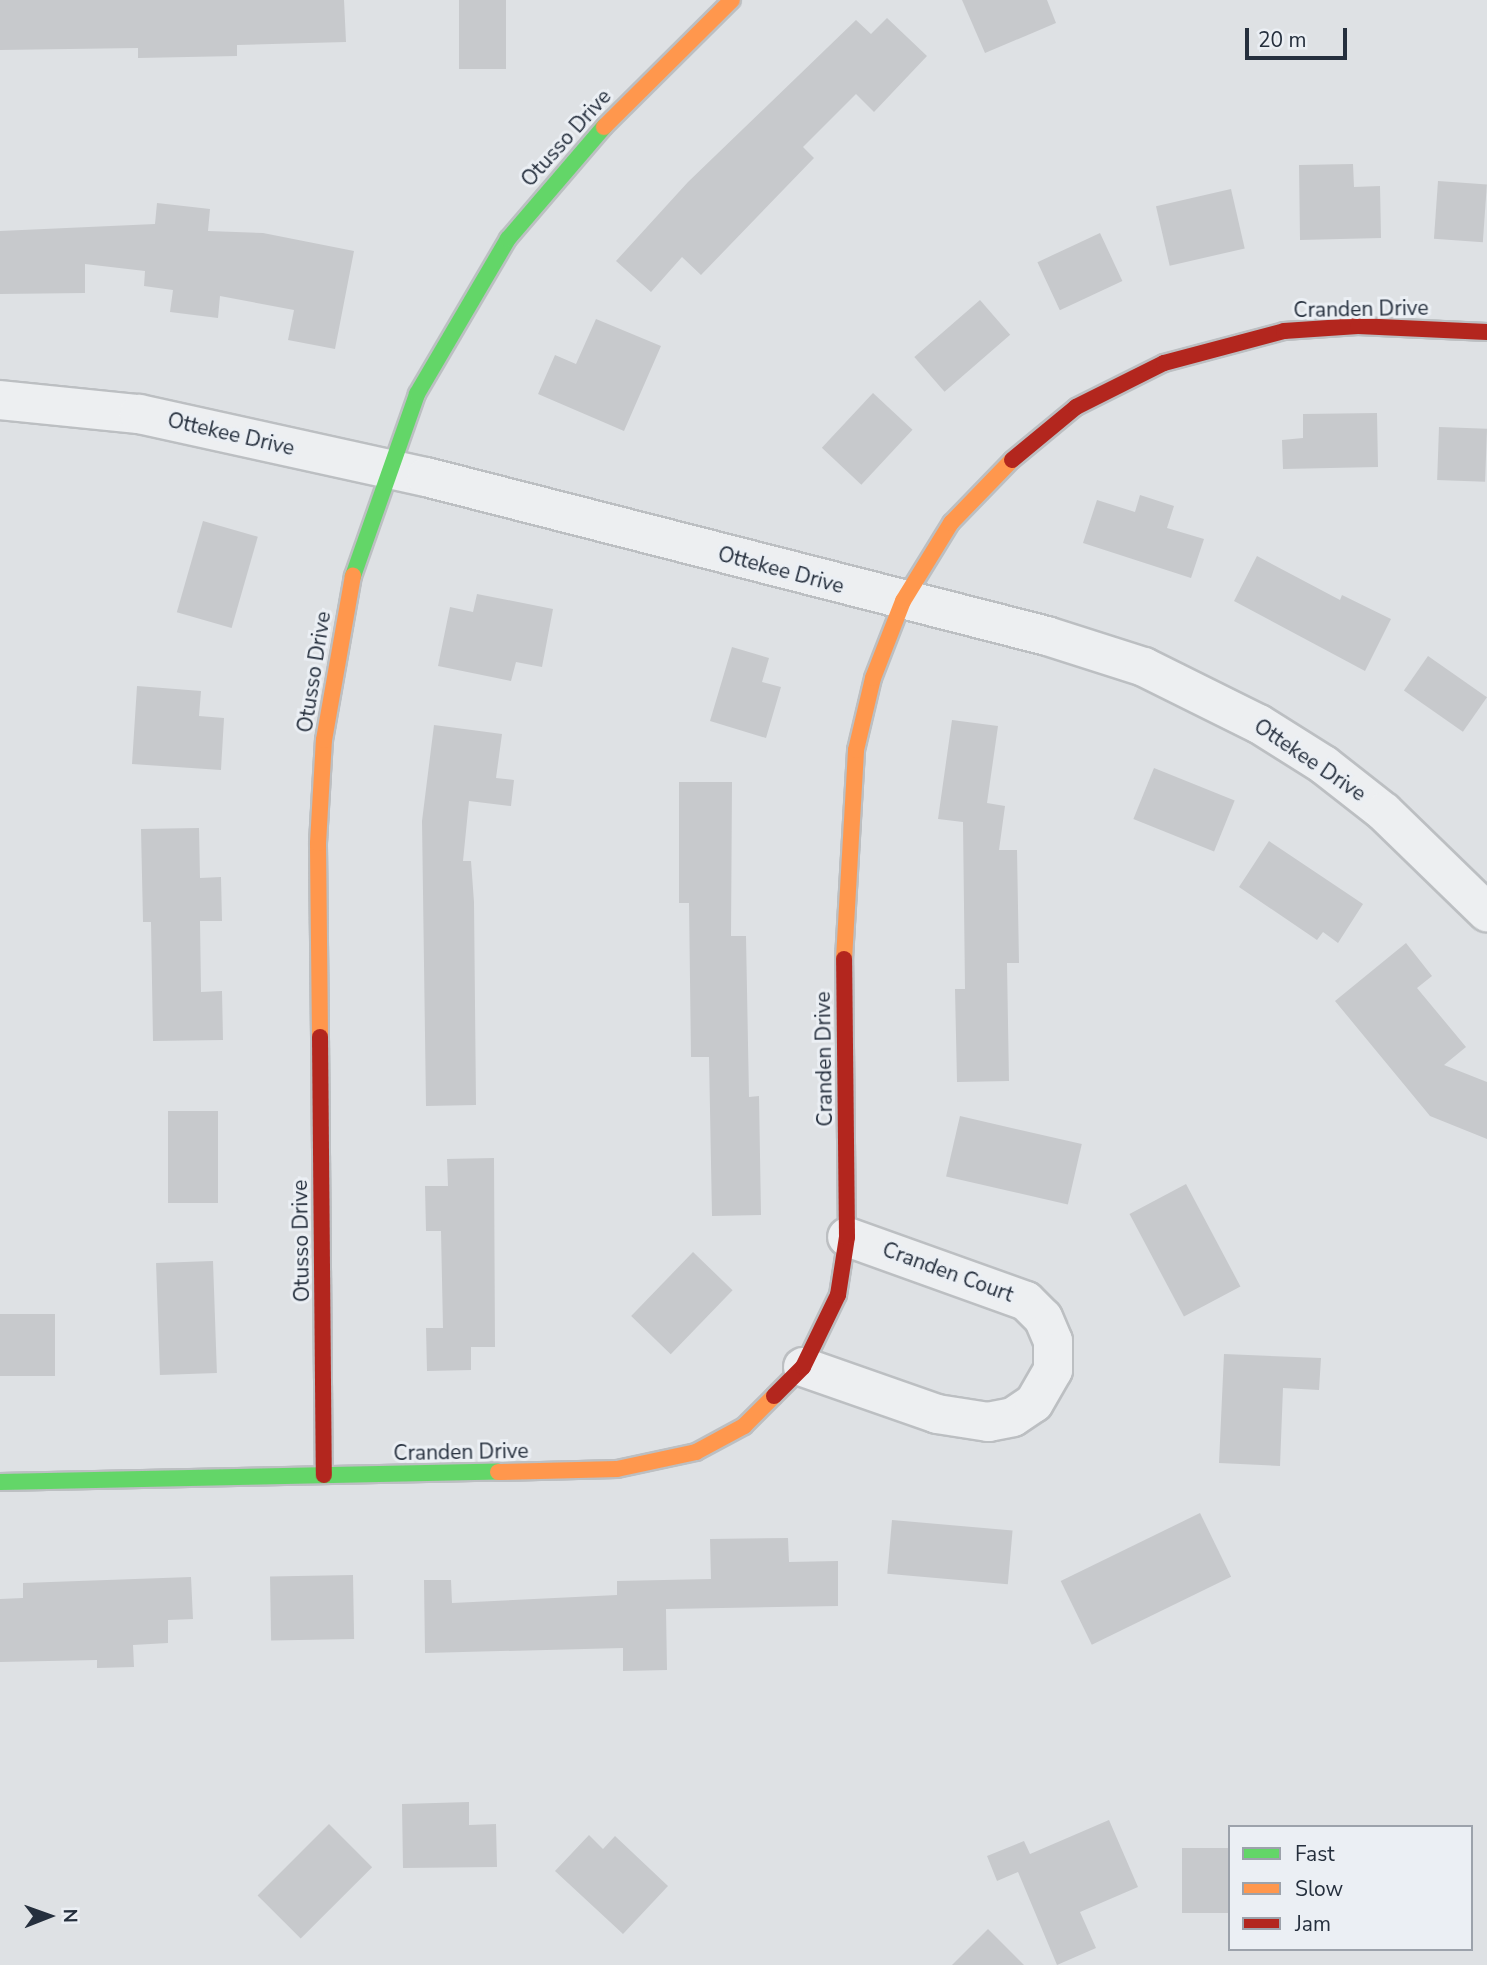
<!DOCTYPE html>
<style>
body{margin:0}
#map{position:relative;width:1487px;height:1965px;overflow:hidden;background:#dee1e4;font-family:"Nunito Sans",sans-serif}
div>[style]{position:absolute}
[style*='--x']{left:calc(var(--x)*1px);top:calc(var(--y)*1px);width:calc(var(--w)*1px);rotate:calc(var(--a)*1deg)}
.building>*{inset:0;background:#c7c9cc;transform-origin:0 0}
.roads{filter:drop-shadow(2px 0 #bcbfc2) drop-shadow(-2px 0 #bcbfc2) drop-shadow(0 2px #bcbfc2) drop-shadow(0 -2px #bcbfc2)}
.street>*{height:38px;margin:-19px;padding:0 19px;transform-origin:19px;border-radius:19px;background:#edeff1}
.fast>*{height:16px;margin:-8px;padding:0 8px;transform-origin:8px;border-radius:8px;background:#63d668}
.slow>*{height:16px;margin:-8px;padding:0 8px;transform-origin:8px;border-radius:8px;background:#ff974d}
.jam>*{height:16px;margin:-8px;padding:0 8px;transform-origin:8px;border-radius:8px;background:#b3261e}
span{translate:-50% -50%;white-space:nowrap;text-align:center;line-height:1.15;-webkit-text-stroke:6px #ebeff4;paint-order:stroke}
.street-label{font-size:21px;color:#252f3d}
.legend{position:absolute;left:1228px;top:1825px;width:245px;height:126px;box-sizing:border-box;background:#ebeff4;border:2px solid #9ca2ab;margin:0;padding:9px 12px;list-style:none;font-size:21px;color:#252f3d}
.legend li{display:flex;align-items:center;gap:14px;height:35px}
.legend b{width:35px;border:2px solid #9ca2ab}
.north{position:absolute;left:14px;top:1881px;width:70px;height:70px;-webkit-text-stroke:5px #ebeff4;paint-order:stroke;rotate:89deg;font-size:19px;font-weight:700;line-height:28px;text-align:center;color:#252f3d}
.north::after{content:'';display:block;margin:auto;width:24px;height:32px;background:#252f3d;clip-path:polygon(50% 0,100% 100%,50% 72%,0 100%)}
.scale{position:absolute;left:1245px;top:28px;width:102px;height:32px;box-sizing:border-box;border:4px solid #252f3d;border-top:0;padding-left:9px;font-size:21px;line-height:24px;white-space:nowrap;color:#252f3d;-webkit-text-stroke:5px #ebeff4;paint-order:stroke}
</style>
<div id="map">
<div class="building">
<div style="clip-path:polygon(0 0,344px 0,346px 42px,237px 45px,237px 56px,138px 58px,138px 48px,0 50px)"></div>
<div style="left:459px;top:0;width:47px;height:69px"></div>
<div style="clip-path:polygon(962px 0,1047px 0,1056px 23px,985px 53px)"></div>
<div style="clip-path:polygon(887px 18px,927px 56px,874px 112px,856px 94px,803px 147px,814px 158px,701px 275px,682px 257px,651px 292px,616px 261px,688px 182px,856px 20px,871px 34px)"></div>
<div style="clip-path:polygon(1353px 164px,1354px 187px,1380px 186px,1381px 238px,1300px 240px,1299px 165px)"></div>
<div style="left:1438px;top:181px;width:49px;height:58px;rotate:4deg"></div>
<div style="left:1231px;top:189px;width:61px;height:77px;rotate:77deg"></div>
<div style="clip-path:polygon(157px 203px,210px 209px,208px 231px,263px 233px,354px 251px,335px 349px,288px 340px,294px 310px,220px 296px,218px 318px,170px 312px,173px 290px,144px 286px,145px 271px,85px 264px,85px 293px,0 294px,0 231px,155px 224px)"></div>
<div style="left:1100px;top:233px;width:53px;height:69px;rotate:65deg"></div>
<div style="left:980px;top:300px;width:46px;height:87px;rotate:49deg"></div>
<div style="clip-path:polygon(596px 319px,661px 346px,624px 431px,538px 394px,555px 355px,576px 364px)"></div>
<div style="left:873px;top:393px;width:54px;height:75px;rotate:43deg"></div>
<div style="clip-path:polygon(1377px 413px,1378px 467px,1283px 469px,1282px 440px,1303px 438px,1303px 414px)"></div>
<div style="left:1439px;top:427px;width:48px;height:53px;rotate:2deg"></div>
<div style="clip-path:polygon(1140px 495px,1174px 506px,1167px 528px,1204px 539px,1191px 578px,1083px 543px,1097px 500px,1135px 512px)"></div>
<div style="left:203px;top:521px;width:57px;height:95px;rotate:16deg"></div>
<div style="clip-path:polygon(1257px 556px,1340px 600px,1342px 595px,1391px 619px,1365px 671px,1234px 601px)"></div>
<div style="clip-path:polygon(477px 594px,553px 609px,542px 667px,516px 662px,511px 681px,438px 666px,450px 607px,473px 612px)"></div>
<div style="clip-path:polygon(732px 647px,769px 658px,762px 682px,781px 687px,766px 738px,710px 721px)"></div>
<div style="left:1428px;top:656px;width:72px;height:42px;rotate:35deg"></div>
<div style="clip-path:polygon(137px 686px,201px 691px,199px 716px,224px 718px,221px 770px,132px 764px)"></div>
<div style="clip-path:polygon(952px 720px,998px 726px,987px 803px,1005px 806px,999px 850px,1017px 850px,1019px 963px,1007px 963px,1009px 1081px,957px 1082px,955px 989px,965px 989px,963px 822px,938px 819px)"></div>
<div style="clip-path:polygon(434px 725px,502px 734px,496px 778px,514px 780px,511px 806px,469px 801px,463px 861px,471px 861px,474px 902px,476px 1105px,426px 1106px,422px 821px)"></div>
<div style="left:1154px;top:768px;width:87px;height:55px;rotate:22deg"></div>
<div style="clip-path:polygon(679px 782px,732px 782px,731px 936px,746px 936px,749px 1097px,759px 1096px,761px 1215px,712px 1216px,709px 1057px,691px 1057px,689px 903px,679px 903px)"></div>
<div style="clip-path:polygon(199px 828px,200px 878px,221px 877px,222px 921px,200px 921px,201px 992px,222px 991px,223px 1040px,153px 1041px,151px 922px,143px 922px,141px 829px)"></div>
<div style="clip-path:polygon(1269px 841px,1363px 904px,1338px 943px,1323px 932px,1317px 940px,1239px 887px)"></div>
<div style="clip-path:polygon(1406px 943px,1432px 976px,1417px 988px,1466px 1047px,1444px 1065px,1487px 1082px,1487px 1139px,1430px 1116px,1335px 1001px)"></div>
<div style="left:168px;top:1111px;width:50px;height:92px"></div>
<div style="left:960px;top:1116px;width:125px;height:62px;rotate:13deg"></div>
<div style="clip-path:polygon(494px 1158px,495px 1347px,471px 1347px,471px 1370px,427px 1371px,426px 1328px,443px 1328px,441px 1231px,426px 1231px,425px 1186px,448px 1186px,447px 1159px)"></div>
<div style="left:1186px;top:1184px;width:116px;height:64px;rotate:62deg"></div>
<div style="left:693px;top:1252px;width:55px;height:89px;rotate:44deg"></div>
<div style="left:213px;top:1261px;width:112px;height:57px;rotate:88deg"></div>
<div style="left:0;top:1314px;width:55px;height:62px"></div>
<div style="clip-path:polygon(1224px 1354px,1321px 1358px,1319px 1390px,1283px 1388px,1280px 1466px,1219px 1463px)"></div>
<div style="left:1200px;top:1513px;width:71px;height:155px;rotate:64deg"></div>
<div style="left:892px;top:1520px;width:121px;height:54px;rotate:5deg"></div>
<div style="clip-path:polygon(788px 1538px,789px 1562px,838px 1561px,838px 1606px,666px 1609px,667px 1670px,623px 1671px,623px 1648px,425px 1653px,424px 1580px,451px 1580px,452px 1603px,617px 1595px,617px 1581px,711px 1579px,710px 1539px)"></div>
<div style="left:353px;top:1575px;width:64px;height:83px;rotate:89deg"></div>
<div style="clip-path:polygon(191px 1577px,193px 1619px,168px 1620px,168px 1643px,133px 1645px,134px 1667px,97px 1668px,97px 1660px,0 1662px,0 1599px,23px 1598px,23px 1583px)"></div>
<div style="clip-path:polygon(469px 1802px,469px 1825px,496px 1824px,497px 1867px,403px 1868px,402px 1804px)"></div>
<div style="clip-path:polygon(1109px 1820px,1138px 1887px,1080px 1912px,1096px 1948px,1057px 1965px,1018px 1872px,997px 1881px,987px 1856px,1024px 1841px,1030px 1854px)"></div>
<div style="left:329px;top:1824px;width:61px;height:101px;rotate:45deg"></div>
<div style="clip-path:polygon(589px 1835px,603px 1849px,615px 1836px,668px 1886px,623px 1934px,555px 1871px)"></div>
<div style="left:1230px;top:1848px;width:65px;height:48px;rotate:90deg"></div>
<div style="clip-path:polygon(988px 1929px,1024px 1965px,952px 1965px)"></div>
</div>
<div class="roads">
<div class="street">
<div style="--x:0;--y:400;--w:140;--a:5.8"></div>
<div style="--x:139;--y:414;--w:294;--a:12.4"></div>
<div style="--x:426;--y:477;--w:641;--a:14.36"></div>
<div style="--x:1047;--y:636;--w:102;--a:17.7"></div>
<div style="--x:1144;--y:667;--w:128;--a:26.4"></div>
<div style="--x:1259;--y:724;--w:77;--a:32.2"></div>
<div style="--x:1324;--y:765;--w:76;--a:38.1"></div>
<div style="--x:1384;--y:812;--w:144;--a:44.2"></div>
<div style="--x:803;--y:1367;--w:142;--a:19.3"></div>
<div style="--x:937;--y:1414;--w:52;--a:8.9"></div>
<div style="--x:988;--y:1422;--w:25;--a:-11"></div>
<div style="--x:1013;--y:1417;--w:25;--a:-34"></div>
<div style="--x:1034;--y:1403;--w:38;--a:-60"></div>
<div style="--x:1053;--y:1370;--w:29;--a:-90"></div>
<div style="--x:1053;--y:1341;--w:25;--a:-113"></div>
<div style="--x:1043;--y:1318;--w:24;--a:-135"></div>
<div style="--x:1026;--y:1301;--w:190;--a:-160.3"></div>
</div>
<div class="fast">
<div style="--x:353;--y:576;--w:193;--a:-70.6"></div>
<div style="--x:417;--y:394;--w:180;--a:-59.6"></div>
<div style="--x:508;--y:239;--w:148;--a:-49.4"></div>
<div style="--x:0;--y:1482;--w:498;--a:-1.2"></div>
</div>
<div class="slow">
<div style="--x:604;--y:127;--w:180;--a:-44.8"></div>
<div style="--x:844;--y:959;--w:209;--a:-86.7"></div>
<div style="--x:856;--y:750;--w:74;--a:-76.7"></div>
<div style="--x:873;--y:678;--w:83;--a:-68.7"></div>
<div style="--x:903;--y:601;--w:92;--a:-58.4"></div>
<div style="--x:951;--y:523;--w:88;--a:-45.9"></div>
<div style="--x:320;--y:1037;--w:194;--a:-90.6"></div>
<div style="--x:318;--y:843;--w:103;--a:-86.7"></div>
<div style="--x:324;--y:740;--w:167;--a:-80"></div>
<div style="--x:498;--y:1472;--w:119;--a:-1.4"></div>
<div style="--x:617;--y:1469;--w:81;--a:-12.1"></div>
<div style="--x:696;--y:1452;--w:55;--a:-28.4"></div>
<div style="--x:744;--y:1426;--w:42;--a:-45"></div>
</div>
<div class="jam">
<div style="--x:1012;--y:460;--w:83;--a:-39.6"></div>
<div style="--x:1076;--y:407;--w:98;--a:-26.6"></div>
<div style="--x:1164;--y:363;--w:124;--a:-14.9"></div>
<div style="--x:1284;--y:331;--w:74;--a:-3.9"></div>
<div style="--x:1358;--y:326;--w:129;--a:2.7"></div>
<div style="--x:320;--y:1037;--w:438;--a:89.5"></div>
<div style="--x:774;--y:1396;--w:41;--a:-45"></div>
<div style="--x:803;--y:1367;--w:80;--a:-64.1"></div>
<div style="--x:838;--y:1295;--w:59;--a:-81.2"></div>
<div style="--x:847;--y:1237;--w:278;--a:-90.6"></div>
</div>
</div>
<div class="street-label">
<span style="left:566px;top:138px;rotate:-48deg">Otusso Drive</span>
<span style="left:1361px;top:309px;rotate:-1deg">Cranden Drive</span>
<span style="left:231px;top:434px;rotate:13deg">Ottekee Drive</span>
<span style="left:781px;top:570px;rotate:15deg">Ottekee Drive</span>
<span style="left:314px;top:672px;rotate:-81deg">Otusso Drive</span>
<span style="left:1310px;top:760px;rotate:34deg">Ottekee Drive</span>
<span style="left:824px;top:1059px;rotate:-91deg">Cranden Drive</span>
<span style="left:301px;top:1241px;rotate:-91deg">Otusso Drive</span>
<span style="left:948px;top:1272px;rotate:20deg">Cranden Court</span>
<span style="left:461px;top:1452px;rotate:-1deg">Cranden Drive</span>
</div>
<ul class="legend">
<li><b style="height:9px;background:#63d668"></b>Fast</li>
<li><b style="height:9px;background:#ff974d"></b>Slow</li>
<li><b style="height:9px;background:#b3261e"></b>Jam</li>
</ul>
<div class="north">N</div>
<div class="scale">20 m</div>
</div>
